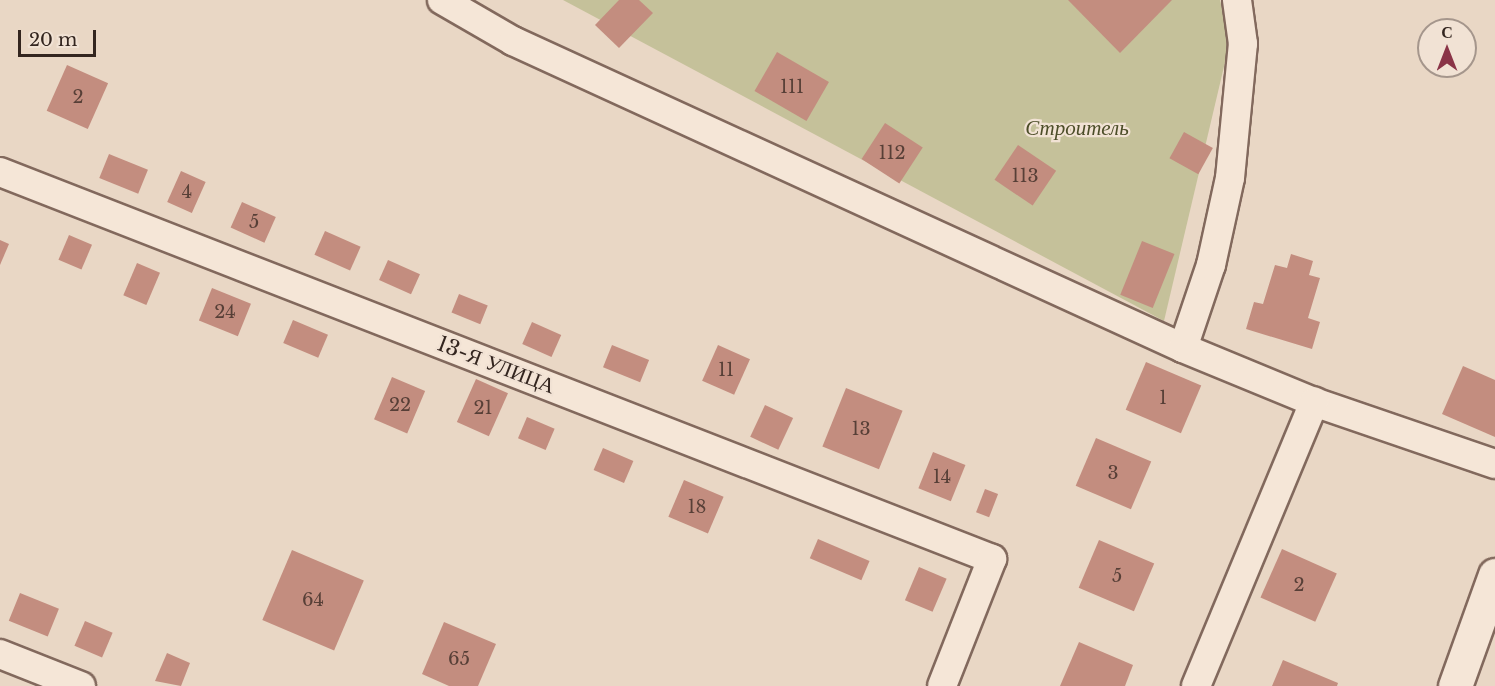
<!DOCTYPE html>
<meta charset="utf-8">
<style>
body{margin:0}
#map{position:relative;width:1495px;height:686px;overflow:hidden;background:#e9d7c5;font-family:"Libre Baskerville",serif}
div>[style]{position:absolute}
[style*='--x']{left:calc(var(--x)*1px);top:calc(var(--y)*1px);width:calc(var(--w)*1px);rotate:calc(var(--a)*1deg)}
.green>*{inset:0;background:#c5c19a}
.building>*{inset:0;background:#c38d7f;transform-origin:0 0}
.roads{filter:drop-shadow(2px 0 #82695d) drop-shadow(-2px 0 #82695d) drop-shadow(0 2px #82695d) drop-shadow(0 -2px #82695d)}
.street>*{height:28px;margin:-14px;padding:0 14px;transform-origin:14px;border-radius:14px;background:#f5e6d7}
.secondary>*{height:33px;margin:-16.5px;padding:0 16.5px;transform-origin:16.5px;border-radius:16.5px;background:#f5e6d7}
span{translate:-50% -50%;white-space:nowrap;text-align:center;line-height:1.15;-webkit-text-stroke:4.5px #f1e2d4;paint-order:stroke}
.number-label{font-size:18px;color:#573f37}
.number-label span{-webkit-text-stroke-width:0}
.park-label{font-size:21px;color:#4c4d28;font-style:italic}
.street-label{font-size:21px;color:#33251f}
.north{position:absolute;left:1417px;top:18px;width:60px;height:60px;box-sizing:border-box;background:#f1e2d4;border:2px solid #a5968c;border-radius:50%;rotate:0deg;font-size:16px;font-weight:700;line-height:24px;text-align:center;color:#33251f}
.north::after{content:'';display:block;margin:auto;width:21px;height:27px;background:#8a3447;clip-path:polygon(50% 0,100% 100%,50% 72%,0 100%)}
.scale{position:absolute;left:18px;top:30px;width:78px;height:27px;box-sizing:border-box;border:3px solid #33251f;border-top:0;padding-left:8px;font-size:18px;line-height:21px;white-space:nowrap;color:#33251f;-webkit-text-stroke:4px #f1e2d4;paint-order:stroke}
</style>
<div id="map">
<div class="green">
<div style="clip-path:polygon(563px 0,1220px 0,1230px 41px,1164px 321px)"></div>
</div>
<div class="building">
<div style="clip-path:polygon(619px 0,639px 0,653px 13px,619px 48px,595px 25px)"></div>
<div style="clip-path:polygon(1068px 0,1172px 0,1120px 53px)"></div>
<div style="left:777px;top:52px;width:60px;height:45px;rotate:30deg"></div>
<div style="left:67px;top:65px;width:45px;height:50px;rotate:24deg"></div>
<div style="left:885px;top:123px;width:45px;height:43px;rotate:33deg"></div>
<div style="left:1184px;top:132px;width:33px;height:30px;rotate:29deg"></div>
<div style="left:1018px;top:145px;width:46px;height:42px;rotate:34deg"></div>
<div style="left:109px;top:154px;width:42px;height:26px;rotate:22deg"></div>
<div style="left:181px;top:171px;width:27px;height:34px;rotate:24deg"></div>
<div style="left:242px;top:202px;width:37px;height:28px;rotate:24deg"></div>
<div style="left:325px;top:231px;width:39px;height:26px;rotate:24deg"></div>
<div style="left:69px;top:235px;width:25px;height:27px;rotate:23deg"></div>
<div style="clip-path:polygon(0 240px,9px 244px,0 265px)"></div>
<div style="left:1142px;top:241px;width:35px;height:58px;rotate:22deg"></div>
<div style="clip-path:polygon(1291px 254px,1313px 261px,1309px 275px,1320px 278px,1308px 318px,1320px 322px,1312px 349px,1246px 329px,1254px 302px,1263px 304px,1275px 265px,1287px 268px)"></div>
<div style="left:388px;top:260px;width:35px;height:22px;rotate:24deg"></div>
<div style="left:137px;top:263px;width:25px;height:35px;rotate:23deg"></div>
<div style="left:212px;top:288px;width:42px;height:35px;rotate:22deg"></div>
<div style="left:459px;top:294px;width:31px;height:20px;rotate:22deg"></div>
<div style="left:293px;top:320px;width:38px;height:25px;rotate:23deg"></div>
<div style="left:532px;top:322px;width:32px;height:24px;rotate:24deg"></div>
<div style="left:612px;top:345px;width:40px;height:24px;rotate:22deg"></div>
<div style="left:718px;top:345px;width:35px;height:39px;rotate:24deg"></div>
<div style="left:1146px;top:362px;width:60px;height:52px;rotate:23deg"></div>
<div style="clip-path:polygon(1463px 366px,1495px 380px,1495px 437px,1442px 414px)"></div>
<div style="left:392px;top:377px;width:36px;height:46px;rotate:23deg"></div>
<div style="left:476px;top:379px;width:35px;height:47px;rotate:24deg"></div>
<div style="left:846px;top:388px;width:61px;height:63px;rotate:22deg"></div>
<div style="left:765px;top:405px;width:31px;height:35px;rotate:25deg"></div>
<div style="left:527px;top:417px;width:30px;height:23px;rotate:23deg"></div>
<div style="left:1096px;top:438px;width:60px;height:52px;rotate:23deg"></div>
<div style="left:603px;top:448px;width:33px;height:24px;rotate:23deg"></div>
<div style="left:933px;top:452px;width:35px;height:39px;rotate:22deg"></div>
<div style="left:684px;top:480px;width:43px;height:40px;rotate:23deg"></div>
<div style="left:985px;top:489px;width:14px;height:25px;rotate:21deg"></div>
<div style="left:818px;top:539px;width:56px;height:21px;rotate:23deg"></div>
<div style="left:1099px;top:540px;width:60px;height:52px;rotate:23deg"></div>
<div style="left:1282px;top:549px;width:60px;height:53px;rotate:24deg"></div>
<div style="left:292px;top:550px;width:78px;height:76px;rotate:23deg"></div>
<div style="left:919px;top:567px;width:30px;height:36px;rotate:23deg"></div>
<div style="left:20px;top:593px;width:42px;height:30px;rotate:22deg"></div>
<div style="left:85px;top:621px;width:30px;height:27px;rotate:23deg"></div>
<div style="clip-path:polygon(444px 622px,496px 644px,478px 686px,449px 686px,422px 674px)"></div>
<div style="clip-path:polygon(1079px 642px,1133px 665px,1125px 686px,1060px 686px)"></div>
<div style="clip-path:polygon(167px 653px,190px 663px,181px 686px,155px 681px)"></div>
<div style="clip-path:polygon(1283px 660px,1338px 683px,1337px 686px,1272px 686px)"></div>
</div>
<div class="roads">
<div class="street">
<div style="--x:442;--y:0;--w:82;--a:30"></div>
<div style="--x:513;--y:41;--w:737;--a:24.62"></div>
<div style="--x:1183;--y:348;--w:142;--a:22.4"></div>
<div style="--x:1314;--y:402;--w:191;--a:18.9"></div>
<div style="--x:0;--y:172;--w:1065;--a:21.31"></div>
<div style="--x:992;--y:559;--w:136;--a:111.5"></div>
<div style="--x:1183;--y:348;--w:88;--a:-71.4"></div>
<div style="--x:1211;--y:265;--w:89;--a:-77.7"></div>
<div style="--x:1230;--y:178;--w:135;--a:-84.5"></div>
<div style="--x:1243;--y:44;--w:44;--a:-97.8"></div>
<div style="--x:0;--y:654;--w:87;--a:21.6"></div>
<div style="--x:1196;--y:686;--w:308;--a:-67.4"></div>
</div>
<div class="secondary">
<div style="--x:1455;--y:686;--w:118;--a:-70.2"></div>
</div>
</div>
<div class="number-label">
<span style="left:792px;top:87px">111</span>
<span style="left:78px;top:97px">2</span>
<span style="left:892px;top:153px">112</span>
<span style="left:1025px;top:176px">113</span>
<span style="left:187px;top:192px">4</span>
<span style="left:254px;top:222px">5</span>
<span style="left:225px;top:312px">24</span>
<span style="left:726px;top:370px">11</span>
<span style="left:1163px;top:398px">1</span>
<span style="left:400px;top:405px">22</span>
<span style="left:483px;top:408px">21</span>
<span style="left:861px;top:429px">13</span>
<span style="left:1113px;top:473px">3</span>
<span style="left:942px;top:477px">14</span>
<span style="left:697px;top:507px">18</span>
<span style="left:1117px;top:576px">5</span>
<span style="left:1299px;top:585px">2</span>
<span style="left:313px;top:600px">64</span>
<span style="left:459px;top:659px">65</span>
</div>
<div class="park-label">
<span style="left:1077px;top:128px">Строитель</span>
</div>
<div class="street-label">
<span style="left:496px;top:365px;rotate:21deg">13-Я УЛИЦА</span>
</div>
<div class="north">С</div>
<div class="scale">20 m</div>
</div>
